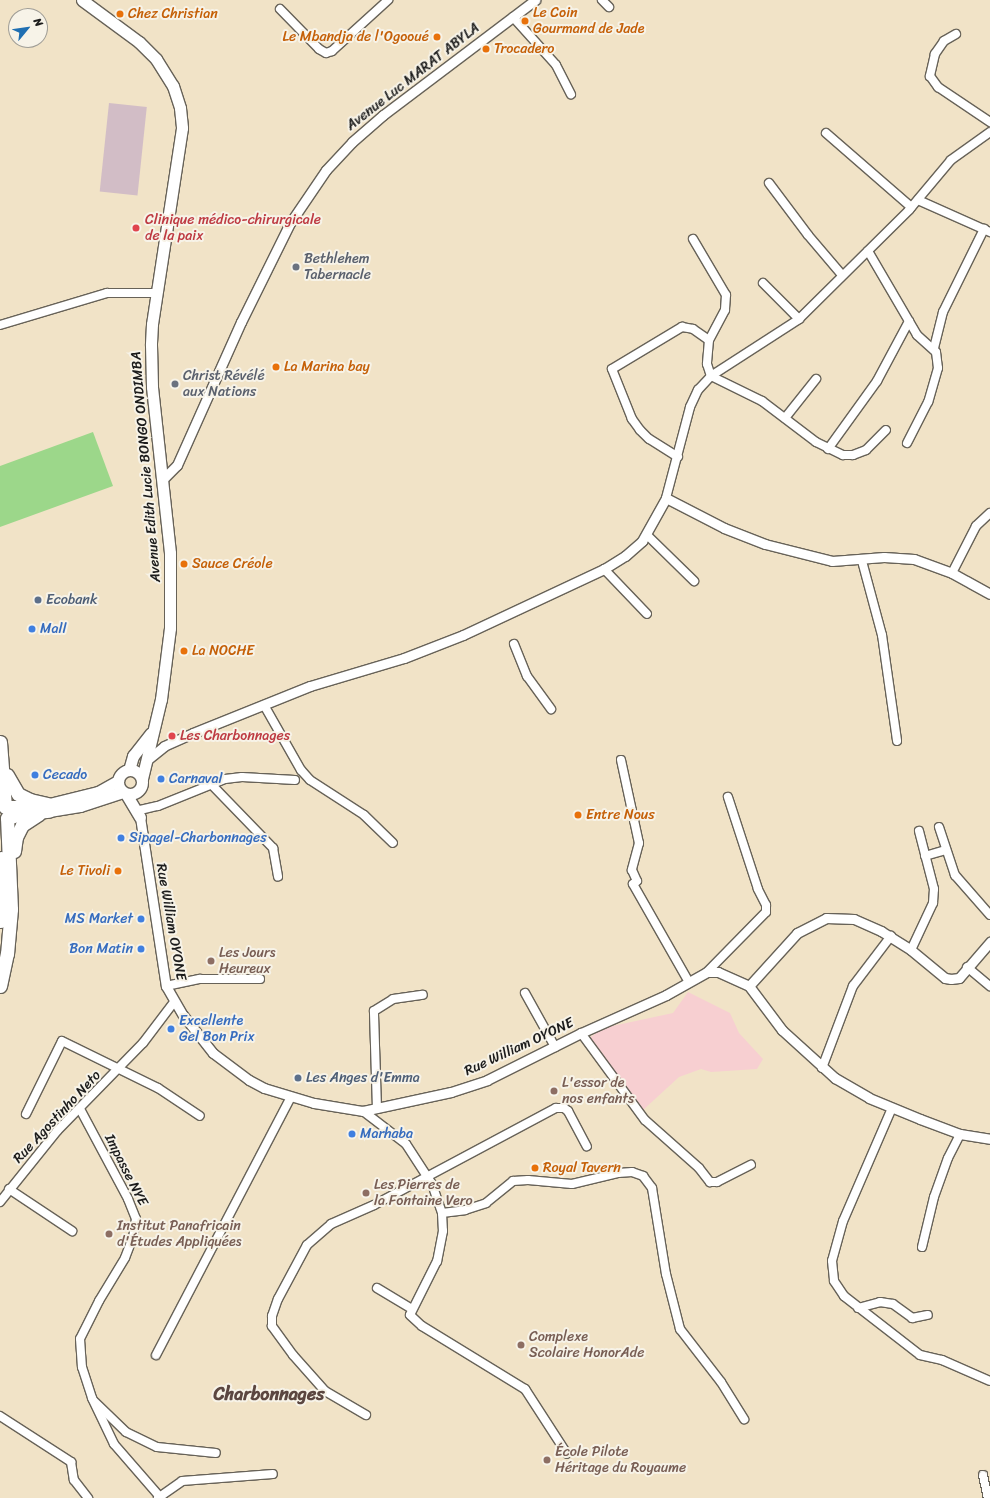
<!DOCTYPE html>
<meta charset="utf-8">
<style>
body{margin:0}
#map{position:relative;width:990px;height:1498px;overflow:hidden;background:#f1e3c7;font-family:Sriracha,sans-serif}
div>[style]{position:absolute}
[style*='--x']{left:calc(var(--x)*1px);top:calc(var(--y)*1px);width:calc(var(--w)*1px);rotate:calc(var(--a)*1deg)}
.built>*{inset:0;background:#f7cfd1}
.industrial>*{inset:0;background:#d2bdc6;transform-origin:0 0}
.green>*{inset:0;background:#9cd78a}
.roads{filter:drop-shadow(1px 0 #676258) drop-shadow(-1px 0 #676258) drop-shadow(0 1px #676258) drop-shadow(0 -1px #676258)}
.minor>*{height:8px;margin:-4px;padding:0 4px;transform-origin:4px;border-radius:4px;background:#fff}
.tertiary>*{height:9px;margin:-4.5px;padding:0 4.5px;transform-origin:4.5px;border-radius:4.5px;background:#fff}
.secondary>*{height:11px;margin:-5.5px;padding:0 5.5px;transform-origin:5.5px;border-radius:5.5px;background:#fff}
.secondary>.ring{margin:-5.5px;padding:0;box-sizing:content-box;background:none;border:11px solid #fff;border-radius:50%}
.trunk>*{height:13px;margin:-6.5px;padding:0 6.5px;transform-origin:6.5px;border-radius:6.5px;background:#fff}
.dots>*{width:11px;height:11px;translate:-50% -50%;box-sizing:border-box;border:2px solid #f7f3e8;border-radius:50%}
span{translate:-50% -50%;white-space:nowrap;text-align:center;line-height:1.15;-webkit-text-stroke:4px #f7f3e8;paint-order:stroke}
.food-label{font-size:14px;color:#c56008}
.left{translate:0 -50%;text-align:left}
.right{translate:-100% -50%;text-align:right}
.street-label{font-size:14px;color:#1c1c1c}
.health-label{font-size:14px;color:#be3a42}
.worship-label{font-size:14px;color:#5b616d}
.service-label{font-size:14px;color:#4e5e75}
.shop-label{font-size:14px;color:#366cbe}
.education-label{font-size:14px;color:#785e54}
.district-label{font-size:18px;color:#5b4640;font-weight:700}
.north{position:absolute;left:8px;top:8px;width:40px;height:40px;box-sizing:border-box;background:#f7f3e8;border:1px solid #9f9d96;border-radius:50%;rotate:61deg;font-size:11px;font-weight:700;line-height:16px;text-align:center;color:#1c1c1c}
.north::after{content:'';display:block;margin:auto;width:14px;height:18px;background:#1f6fb2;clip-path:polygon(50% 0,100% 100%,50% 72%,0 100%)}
</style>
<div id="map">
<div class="built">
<div style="clip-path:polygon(688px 992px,730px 1013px,739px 1033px,763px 1059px,757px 1069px,711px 1072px,701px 1069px,679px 1077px,642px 1111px,588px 1039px,603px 1028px,673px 1013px)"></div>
</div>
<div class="industrial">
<div style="left:109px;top:103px;width:38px;height:89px;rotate:6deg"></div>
</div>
<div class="green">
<div style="clip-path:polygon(93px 432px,113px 486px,0 527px,0 466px)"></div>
</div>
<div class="roads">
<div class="minor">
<div style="--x:602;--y:0;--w:10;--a:45"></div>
<div style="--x:280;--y:9;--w:56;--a:45.7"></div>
<div style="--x:319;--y:49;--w:8;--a:30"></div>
<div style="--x:326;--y:53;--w:6;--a:-18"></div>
<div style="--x:332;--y:51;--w:76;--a:-42.3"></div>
<div style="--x:513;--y:17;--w:64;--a:48.1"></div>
<div style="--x:556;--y:65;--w:33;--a:63"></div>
<div style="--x:956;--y:34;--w:14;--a:150"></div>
<div style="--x:944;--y:41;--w:16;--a:125"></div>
<div style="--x:935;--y:54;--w:23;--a:103"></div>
<div style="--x:930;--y:76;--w:14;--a:54"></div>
<div style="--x:938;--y:87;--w:63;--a:33.9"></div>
<div style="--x:826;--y:133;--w:113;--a:41"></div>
<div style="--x:769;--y:183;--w:65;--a:53.1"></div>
<div style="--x:808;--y:235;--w:52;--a:49.6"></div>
<div style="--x:918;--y:200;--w:79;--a:24"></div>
<div style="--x:693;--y:239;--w:65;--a:59.5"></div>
<div style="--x:726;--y:295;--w:15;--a:94"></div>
<div style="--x:725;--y:310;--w:34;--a:118"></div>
<div style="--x:709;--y:340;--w:24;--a:95"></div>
<div style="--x:707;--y:364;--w:13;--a:72"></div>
<div style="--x:711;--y:376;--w:57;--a:26.1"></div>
<div style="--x:762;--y:401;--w:68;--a:37.2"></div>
<div style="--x:816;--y:442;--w:30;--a:26"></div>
<div style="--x:843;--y:455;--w:10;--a:0"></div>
<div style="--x:853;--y:455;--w:14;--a:-21"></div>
<div style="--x:866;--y:450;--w:28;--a:-45"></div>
<div style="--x:868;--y:251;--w:97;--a:59.7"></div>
<div style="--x:917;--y:335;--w:25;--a:42"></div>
<div style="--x:936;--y:352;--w:16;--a:83"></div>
<div style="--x:938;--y:368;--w:35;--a:106"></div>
<div style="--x:928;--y:402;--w:46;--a:117.1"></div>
<div style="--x:763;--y:283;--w:51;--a:45"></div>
<div style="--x:0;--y:325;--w:112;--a:-16.7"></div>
<div style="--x:107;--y:293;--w:50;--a:0"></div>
<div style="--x:934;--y:348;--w:37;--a:-76"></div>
<div style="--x:943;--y:312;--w:93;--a:-63.7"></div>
<div style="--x:785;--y:418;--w:50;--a:-51.5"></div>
<div style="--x:828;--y:449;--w:84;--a:-54.2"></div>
<div style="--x:877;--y:381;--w:68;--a:-61.9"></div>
<div style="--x:678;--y:457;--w:34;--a:-148"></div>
<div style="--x:649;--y:439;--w:13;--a:-135"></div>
<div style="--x:640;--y:430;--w:14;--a:-126"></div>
<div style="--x:632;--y:419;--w:54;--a:-111.8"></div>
<div style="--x:612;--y:369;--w:82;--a:-31"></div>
<div style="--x:682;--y:327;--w:11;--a:10"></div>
<div style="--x:693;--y:329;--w:19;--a:35"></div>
<div style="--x:666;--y:498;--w:94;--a:-75.2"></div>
<div style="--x:690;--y:407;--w:19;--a:-65"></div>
<div style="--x:698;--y:390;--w:19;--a:-47"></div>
<div style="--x:711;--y:376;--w:105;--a:-32.9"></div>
<div style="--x:799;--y:319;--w:155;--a:-44.7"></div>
<div style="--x:909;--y:210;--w:65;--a:-50"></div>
<div style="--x:951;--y:160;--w:48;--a:-35.7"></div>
<div style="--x:647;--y:535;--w:66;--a:44.4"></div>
<div style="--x:862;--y:561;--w:77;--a:74.9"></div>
<div style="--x:882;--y:635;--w:107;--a:81.9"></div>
<div style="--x:604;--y:569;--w:62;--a:46.3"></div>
<div style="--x:952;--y:573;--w:53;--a:-62.9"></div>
<div style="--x:976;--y:526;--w:19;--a:-43"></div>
<div style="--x:514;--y:644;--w:35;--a:68"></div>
<div style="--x:527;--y:676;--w:41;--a:54"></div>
<div style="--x:264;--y:705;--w:75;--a:60.4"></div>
<div style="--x:301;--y:770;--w:13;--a:48"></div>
<div style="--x:310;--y:780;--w:64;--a:32.9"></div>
<div style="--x:364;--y:815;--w:40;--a:44"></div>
<div style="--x:621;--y:760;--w:85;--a:77.8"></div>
<div style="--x:639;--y:843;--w:28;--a:105"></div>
<div style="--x:632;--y:870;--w:12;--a:66"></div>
<div style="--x:637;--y:881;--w:5;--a:143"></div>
<div style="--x:633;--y:884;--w:113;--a:60.3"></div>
<div style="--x:212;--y:785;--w:88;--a:45.9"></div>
<div style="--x:273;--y:848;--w:29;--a:80"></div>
<div style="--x:140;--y:810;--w:18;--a:-13"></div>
<div style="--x:158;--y:806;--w:72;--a:-21.9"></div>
<div style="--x:225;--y:779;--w:17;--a:-7"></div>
<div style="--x:242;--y:777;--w:53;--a:3.2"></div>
<div style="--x:939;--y:827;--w:51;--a:71.6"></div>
<div style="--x:955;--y:875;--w:53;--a:48.8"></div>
<div style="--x:925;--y:856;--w:22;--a:-16"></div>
<div style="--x:911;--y:950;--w:52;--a:-64.9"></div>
<div style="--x:933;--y:903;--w:14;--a:-86"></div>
<div style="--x:934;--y:889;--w:60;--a:-104.5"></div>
<div style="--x:967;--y:967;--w:30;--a:40"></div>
<div style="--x:707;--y:972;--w:84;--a:-45.5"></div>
<div style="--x:766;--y:912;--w:7;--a:-90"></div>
<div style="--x:766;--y:905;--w:18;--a:-117"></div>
<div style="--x:758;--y:889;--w:97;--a:-108.1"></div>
<div style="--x:166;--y:986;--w:35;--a:-12"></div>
<div style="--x:200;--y:979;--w:60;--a:0"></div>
<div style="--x:525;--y:993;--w:62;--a:60.9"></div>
<div style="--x:581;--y:1033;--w:108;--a:53.7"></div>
<div style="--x:645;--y:1120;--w:72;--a:41.6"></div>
<div style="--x:699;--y:1168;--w:18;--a:52"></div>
<div style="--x:710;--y:1182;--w:7;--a:0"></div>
<div style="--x:717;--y:1182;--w:38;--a:-27"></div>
<div style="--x:822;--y:1068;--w:88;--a:-69.3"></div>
<div style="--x:853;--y:986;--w:63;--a:-52.8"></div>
<div style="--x:892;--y:1108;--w:123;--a:113.4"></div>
<div style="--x:843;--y:1221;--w:41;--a:105.4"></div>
<div style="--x:832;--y:1261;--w:20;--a:84"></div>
<div style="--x:834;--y:1281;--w:18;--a:56"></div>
<div style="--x:844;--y:1296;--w:96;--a:37.8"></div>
<div style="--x:920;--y:1355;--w:23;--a:13"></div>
<div style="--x:942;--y:1360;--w:52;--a:23.6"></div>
<div style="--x:80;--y:1109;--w:102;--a:61.9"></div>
<div style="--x:128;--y:1199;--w:22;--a:68"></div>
<div style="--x:136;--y:1219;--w:18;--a:99"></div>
<div style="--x:133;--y:1237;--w:22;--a:111"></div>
<div style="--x:125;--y:1258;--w:50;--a:121.2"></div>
<div style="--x:99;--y:1301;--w:42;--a:116.6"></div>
<div style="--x:80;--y:1339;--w:28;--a:86"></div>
<div style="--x:82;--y:1367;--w:33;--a:72"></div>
<div style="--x:92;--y:1398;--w:51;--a:64.4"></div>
<div style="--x:114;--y:1444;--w:72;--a:49"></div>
<div style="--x:377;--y:1109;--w:98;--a:-91.8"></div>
<div style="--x:374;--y:1011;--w:22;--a:-32"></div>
<div style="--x:393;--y:999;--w:30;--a:-8"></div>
<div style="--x:363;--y:1111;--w:54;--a:37.5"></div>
<div style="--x:406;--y:1144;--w:48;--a:57"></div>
<div style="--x:432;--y:1184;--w:31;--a:71"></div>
<div style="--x:442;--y:1213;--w:18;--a:87"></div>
<div style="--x:443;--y:1231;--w:31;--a:101"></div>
<div style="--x:437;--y:1261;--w:60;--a:116.6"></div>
<div style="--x:410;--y:1315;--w:16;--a:43"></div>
<div style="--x:422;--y:1326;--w:121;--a:31.5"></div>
<div style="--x:525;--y:1389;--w:77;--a:57.1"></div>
<div style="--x:26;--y:1114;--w:81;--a:-63.7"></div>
<div style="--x:62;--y:1041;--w:107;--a:26.1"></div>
<div style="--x:158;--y:1088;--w:50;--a:33.7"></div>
<div style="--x:9;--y:1189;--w:76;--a:33.7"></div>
<div style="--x:0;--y:1202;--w:91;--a:-51.2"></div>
<div style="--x:57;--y:1131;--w:123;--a:-45.7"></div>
<div style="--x:143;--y:1043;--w:51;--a:-52.9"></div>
<div style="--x:442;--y:1213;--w:23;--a:-7"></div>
<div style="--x:465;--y:1210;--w:22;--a:-18"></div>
<div style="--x:486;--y:1203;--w:35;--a:-39"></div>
<div style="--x:513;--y:1181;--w:15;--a:-4"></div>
<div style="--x:528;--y:1180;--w:44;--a:5.2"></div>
<div style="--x:572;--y:1184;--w:47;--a:-13.4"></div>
<div style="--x:618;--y:1173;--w:14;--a:-4"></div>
<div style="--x:632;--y:1172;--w:12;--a:20"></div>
<div style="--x:643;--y:1176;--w:15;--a:53"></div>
<div style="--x:652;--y:1188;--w:87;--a:80.8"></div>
<div style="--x:666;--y:1274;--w:57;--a:75.7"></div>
<div style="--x:680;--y:1329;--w:67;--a:52.3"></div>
<div style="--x:721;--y:1382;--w:44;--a:58.1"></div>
<div style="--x:922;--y:1247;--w:51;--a:-76.5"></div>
<div style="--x:934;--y:1197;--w:41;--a:-70.3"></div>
<div style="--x:948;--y:1158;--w:27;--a:-63"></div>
<div style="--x:377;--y:1288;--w:41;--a:31"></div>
<div style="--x:858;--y:1308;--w:23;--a:-15"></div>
<div style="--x:880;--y:1302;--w:13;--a:9"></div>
<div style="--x:893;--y:1304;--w:24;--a:36"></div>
<div style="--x:912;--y:1318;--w:16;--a:-11"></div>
<div style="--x:156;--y:1355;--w:291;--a:-62.4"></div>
<div style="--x:95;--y:1402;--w:43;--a:44.1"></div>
<div style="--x:126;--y:1432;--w:34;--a:26"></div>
<div style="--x:157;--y:1447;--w:59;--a:5.8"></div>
<div style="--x:366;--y:1415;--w:48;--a:-149.7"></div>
<div style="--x:325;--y:1391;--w:48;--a:-131.6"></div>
<div style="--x:293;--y:1355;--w:36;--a:-126"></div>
<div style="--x:272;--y:1326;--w:10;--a:-90"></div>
<div style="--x:272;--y:1316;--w:18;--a:-71"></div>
<div style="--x:278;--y:1299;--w:61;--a:-61.8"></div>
<div style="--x:307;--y:1245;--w:32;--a:-41"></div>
<div style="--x:331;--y:1224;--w:47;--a:-23.8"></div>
<div style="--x:374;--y:1205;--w:206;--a:-28.1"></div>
<div style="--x:556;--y:1108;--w:8;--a:0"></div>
<div style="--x:564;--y:1108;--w:5;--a:37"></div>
<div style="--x:568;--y:1111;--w:40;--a:62"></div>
<div style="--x:0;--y:1416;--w:85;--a:32.9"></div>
<div style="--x:71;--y:1462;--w:18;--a:81"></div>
<div style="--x:74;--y:1480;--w:23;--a:52"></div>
<div style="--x:983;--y:1475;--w:24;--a:78"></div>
<div style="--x:158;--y:1498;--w:29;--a:-35"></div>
<div style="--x:182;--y:1481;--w:91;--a:-4.4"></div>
</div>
<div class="tertiary">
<div style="--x:162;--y:480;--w:21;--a:-45"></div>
<div style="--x:177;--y:465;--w:157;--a:-65.9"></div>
<div style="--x:241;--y:322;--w:110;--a:-63.7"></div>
<div style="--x:290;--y:223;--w:64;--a:-55.8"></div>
<div style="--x:326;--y:170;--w:38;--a:-47"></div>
<div style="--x:352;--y:142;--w:41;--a:-41.1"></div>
<div style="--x:383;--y:115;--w:191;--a:-37.1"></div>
<div style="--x:147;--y:760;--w:22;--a:-39"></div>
<div style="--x:164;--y:746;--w:32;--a:-24"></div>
<div style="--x:193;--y:733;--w:126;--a:-21.9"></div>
<div style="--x:310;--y:686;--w:98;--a:-16.6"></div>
<div style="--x:404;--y:658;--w:63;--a:-21.3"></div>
<div style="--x:463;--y:635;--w:156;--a:-25.1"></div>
<div style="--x:604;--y:569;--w:25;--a:-32"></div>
<div style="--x:625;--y:556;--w:23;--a:-41"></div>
<div style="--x:642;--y:541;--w:49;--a:-60.8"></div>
<div style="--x:666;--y:498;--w:65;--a:27.3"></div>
<div style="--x:724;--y:528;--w:44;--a:21.3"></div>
<div style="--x:765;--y:544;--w:69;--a:14.2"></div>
<div style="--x:832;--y:561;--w:52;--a:-4.4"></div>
<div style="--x:884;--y:557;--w:30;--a:4"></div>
<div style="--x:914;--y:559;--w:40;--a:20.2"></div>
<div style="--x:952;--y:573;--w:43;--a:28.9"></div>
<div style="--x:140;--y:817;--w:171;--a:81.3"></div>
<div style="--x:166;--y:986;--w:34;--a:60"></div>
<div style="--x:183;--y:1015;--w:48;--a:51.7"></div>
<div style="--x:213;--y:1053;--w:45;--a:36.9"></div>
<div style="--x:249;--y:1080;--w:17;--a:28"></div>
<div style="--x:264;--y:1088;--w:52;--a:16.7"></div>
<div style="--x:314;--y:1103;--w:50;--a:9.3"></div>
<div style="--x:363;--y:1111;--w:90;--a:-12.2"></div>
<div style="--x:451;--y:1092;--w:38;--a:-18"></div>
<div style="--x:487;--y:1080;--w:105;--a:-26.6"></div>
<div style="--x:581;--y:1033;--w:93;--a:-24.1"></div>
<div style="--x:666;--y:995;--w:47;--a:-29.3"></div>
<div style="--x:707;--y:972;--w:11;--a:0"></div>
<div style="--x:718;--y:972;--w:34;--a:24"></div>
<div style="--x:749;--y:986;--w:55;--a:53.1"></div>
<div style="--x:782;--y:1030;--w:72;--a:42.2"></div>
<div style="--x:835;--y:1078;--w:39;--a:30"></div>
<div style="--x:869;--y:1098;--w:55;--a:22.4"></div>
<div style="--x:920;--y:1119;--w:43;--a:20.6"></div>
<div style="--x:960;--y:1134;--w:30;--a:9"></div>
<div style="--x:749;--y:986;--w:72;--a:-47.8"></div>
<div style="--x:797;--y:933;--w:33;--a:-27"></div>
<div style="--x:826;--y:918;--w:28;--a:2"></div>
<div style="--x:854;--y:919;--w:30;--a:24"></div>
<div style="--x:881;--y:931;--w:36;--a:32"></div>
<div style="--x:911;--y:950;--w:44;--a:39.5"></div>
<div style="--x:945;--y:978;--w:6;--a:9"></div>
<div style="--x:951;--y:979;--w:8;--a:-7"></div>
<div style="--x:959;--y:978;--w:48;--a:-49.3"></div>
</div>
<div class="secondary">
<div style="--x:82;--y:0;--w:71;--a:36.4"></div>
<div style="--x:139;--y:42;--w:24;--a:45"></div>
<div style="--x:156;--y:59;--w:32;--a:58"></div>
<div style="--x:173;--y:86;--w:23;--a:72"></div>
<div style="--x:180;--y:108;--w:20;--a:84"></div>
<div style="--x:182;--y:128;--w:198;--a:98.7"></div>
<div style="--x:152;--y:324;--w:21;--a:93"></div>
<div style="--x:151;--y:345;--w:42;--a:88.6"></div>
<div style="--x:152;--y:387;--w:167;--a:83.8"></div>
<div style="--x:170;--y:553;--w:75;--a:90"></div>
<div style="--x:170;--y:628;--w:72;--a:97.2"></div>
<div style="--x:161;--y:699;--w:82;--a:103.4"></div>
<div class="ring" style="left:118px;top:770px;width:13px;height:13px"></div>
<div style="--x:129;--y:770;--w:15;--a:-74"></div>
<div style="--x:133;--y:756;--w:29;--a:-52"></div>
<div style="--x:126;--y:794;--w:27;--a:59"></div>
<div style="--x:49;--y:804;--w:50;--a:-13.8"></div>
<div style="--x:98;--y:792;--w:23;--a:-29"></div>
<div style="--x:49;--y:811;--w:31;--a:-9"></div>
<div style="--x:80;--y:806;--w:45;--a:-18"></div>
</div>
<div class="trunk">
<div style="--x:0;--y:742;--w:65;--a:85.6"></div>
<div style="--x:5;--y:807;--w:21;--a:0"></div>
<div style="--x:7;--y:775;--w:22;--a:60"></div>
<div style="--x:18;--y:794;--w:13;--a:27"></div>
<div style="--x:30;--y:800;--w:18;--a:13"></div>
<div style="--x:14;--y:851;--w:14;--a:-82"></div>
<div style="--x:16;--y:837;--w:13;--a:-63"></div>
<div style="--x:22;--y:825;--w:20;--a:-33"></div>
<div style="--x:0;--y:921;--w:63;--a:-89.1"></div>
<div style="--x:0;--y:986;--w:33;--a:-78"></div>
<div style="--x:7;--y:954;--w:45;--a:-84.9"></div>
<div style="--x:11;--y:909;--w:91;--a:-92.5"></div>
<div style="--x:7;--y:818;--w:18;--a:-16"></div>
<div style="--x:24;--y:813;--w:25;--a:-5"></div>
</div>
</div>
<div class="dots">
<div style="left:120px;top:14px;background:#e8710a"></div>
<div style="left:525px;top:21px;background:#e8710a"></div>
<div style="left:437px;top:37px;background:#e8710a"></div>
<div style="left:486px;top:49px;background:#e8710a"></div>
<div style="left:136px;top:228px;background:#e0444e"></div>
<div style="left:296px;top:267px;background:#6b7280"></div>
<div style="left:276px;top:367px;background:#e8710a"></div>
<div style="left:175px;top:384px;background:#6b7280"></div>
<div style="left:184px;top:564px;background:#e8710a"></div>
<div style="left:38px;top:600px;background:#5c6f8a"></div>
<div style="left:32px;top:629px;background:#3f7fe0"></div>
<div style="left:184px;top:651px;background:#e8710a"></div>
<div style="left:172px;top:736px;background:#e0444e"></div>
<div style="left:35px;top:775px;background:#3f7fe0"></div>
<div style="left:161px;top:779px;background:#3f7fe0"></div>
<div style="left:578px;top:815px;background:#e8710a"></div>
<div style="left:121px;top:838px;background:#3f7fe0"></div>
<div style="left:118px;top:871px;background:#e8710a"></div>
<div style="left:141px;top:919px;background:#3f7fe0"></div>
<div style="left:141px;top:949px;background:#3f7fe0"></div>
<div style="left:211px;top:961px;background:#8d6e63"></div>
<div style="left:171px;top:1029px;background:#3f7fe0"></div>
<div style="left:298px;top:1078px;background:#5c6f8a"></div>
<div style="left:554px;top:1091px;background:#8d6e63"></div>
<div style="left:352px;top:1134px;background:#3f7fe0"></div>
<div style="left:535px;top:1168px;background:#e8710a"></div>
<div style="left:366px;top:1193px;background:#8d6e63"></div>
<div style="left:109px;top:1234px;background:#8d6e63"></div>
<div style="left:521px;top:1345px;background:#8d6e63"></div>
<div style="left:547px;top:1460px;background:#8d6e63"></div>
</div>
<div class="food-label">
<span class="left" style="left:533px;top:21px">Le Coin<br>Gourmand de Jade</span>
<span class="left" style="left:128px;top:14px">Chez Christian</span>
<span class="right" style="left:429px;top:37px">Le Mbandja de l'Ogooué</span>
<span class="left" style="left:494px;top:49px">Trocadero</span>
<span class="left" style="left:284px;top:367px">La Marina bay</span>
<span class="left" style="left:192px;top:564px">Sauce Créole</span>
<span class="left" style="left:192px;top:651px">La NOCHE</span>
<span class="left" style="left:586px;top:815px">Entre Nous</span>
<span class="right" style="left:110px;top:871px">Le Tivoli</span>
<span class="left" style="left:543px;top:1168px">Royal Tavern</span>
</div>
<div class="street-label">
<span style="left:413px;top:77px;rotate:-38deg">Avenue Luc MARAT ABYLA</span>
<span style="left:146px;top:467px;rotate:-95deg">Avenue Edith Lucie BONGO ONDIMBA</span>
<span style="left:171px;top:922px;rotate:80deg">Rue William OYONE</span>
<span style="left:519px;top:1047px;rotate:-25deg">Rue William OYONE</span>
<span style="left:57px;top:1117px;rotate:-47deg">Rue Agostinho Neto</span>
<span style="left:126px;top:1170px;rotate:63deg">Impasse NYE</span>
</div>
<div class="health-label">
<span class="left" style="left:145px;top:228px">Clinique médico-chirurgicale<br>de la paix</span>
<span class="left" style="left:180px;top:736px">Les Charbonnages</span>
</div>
<div class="worship-label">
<span class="left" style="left:304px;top:267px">Bethlehem<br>Tabernacle</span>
<span class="left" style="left:183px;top:384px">Christ Révélé<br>aux Nations</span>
</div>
<div class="service-label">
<span class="left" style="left:46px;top:600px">Ecobank</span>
<span class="left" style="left:306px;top:1078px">Les Anges d'Emma</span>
</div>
<div class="shop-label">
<span class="left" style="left:40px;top:629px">Mall</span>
<span class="left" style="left:43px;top:775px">Cecado</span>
<span class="left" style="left:169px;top:779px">Carnaval</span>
<span class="left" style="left:129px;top:838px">Sipagel-Charbonnages</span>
<span class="right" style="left:133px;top:919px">MS Market</span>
<span class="right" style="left:133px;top:949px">Bon Matin</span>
<span class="left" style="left:179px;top:1029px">Excellente<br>Gel Bon Prix</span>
<span class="left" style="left:360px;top:1134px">Marhaba</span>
</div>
<div class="education-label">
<span class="left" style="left:219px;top:961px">Les Jours<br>Heureux</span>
<span class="left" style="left:562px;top:1091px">L'essor de<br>nos enfants</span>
<span class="left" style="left:374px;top:1193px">Les Pierres de<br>la Fontaine Vero</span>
<span class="left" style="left:117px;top:1234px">Institut Panafricain<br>d'Études Appliquées</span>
<span class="left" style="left:529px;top:1345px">Complexe<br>Scolaire HonorAde</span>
<span class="left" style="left:555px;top:1460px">École Pilote<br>Héritage du Royaume</span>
</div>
<div class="district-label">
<span style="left:269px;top:1394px">Charbonnages</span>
</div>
<div class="north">N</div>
</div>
